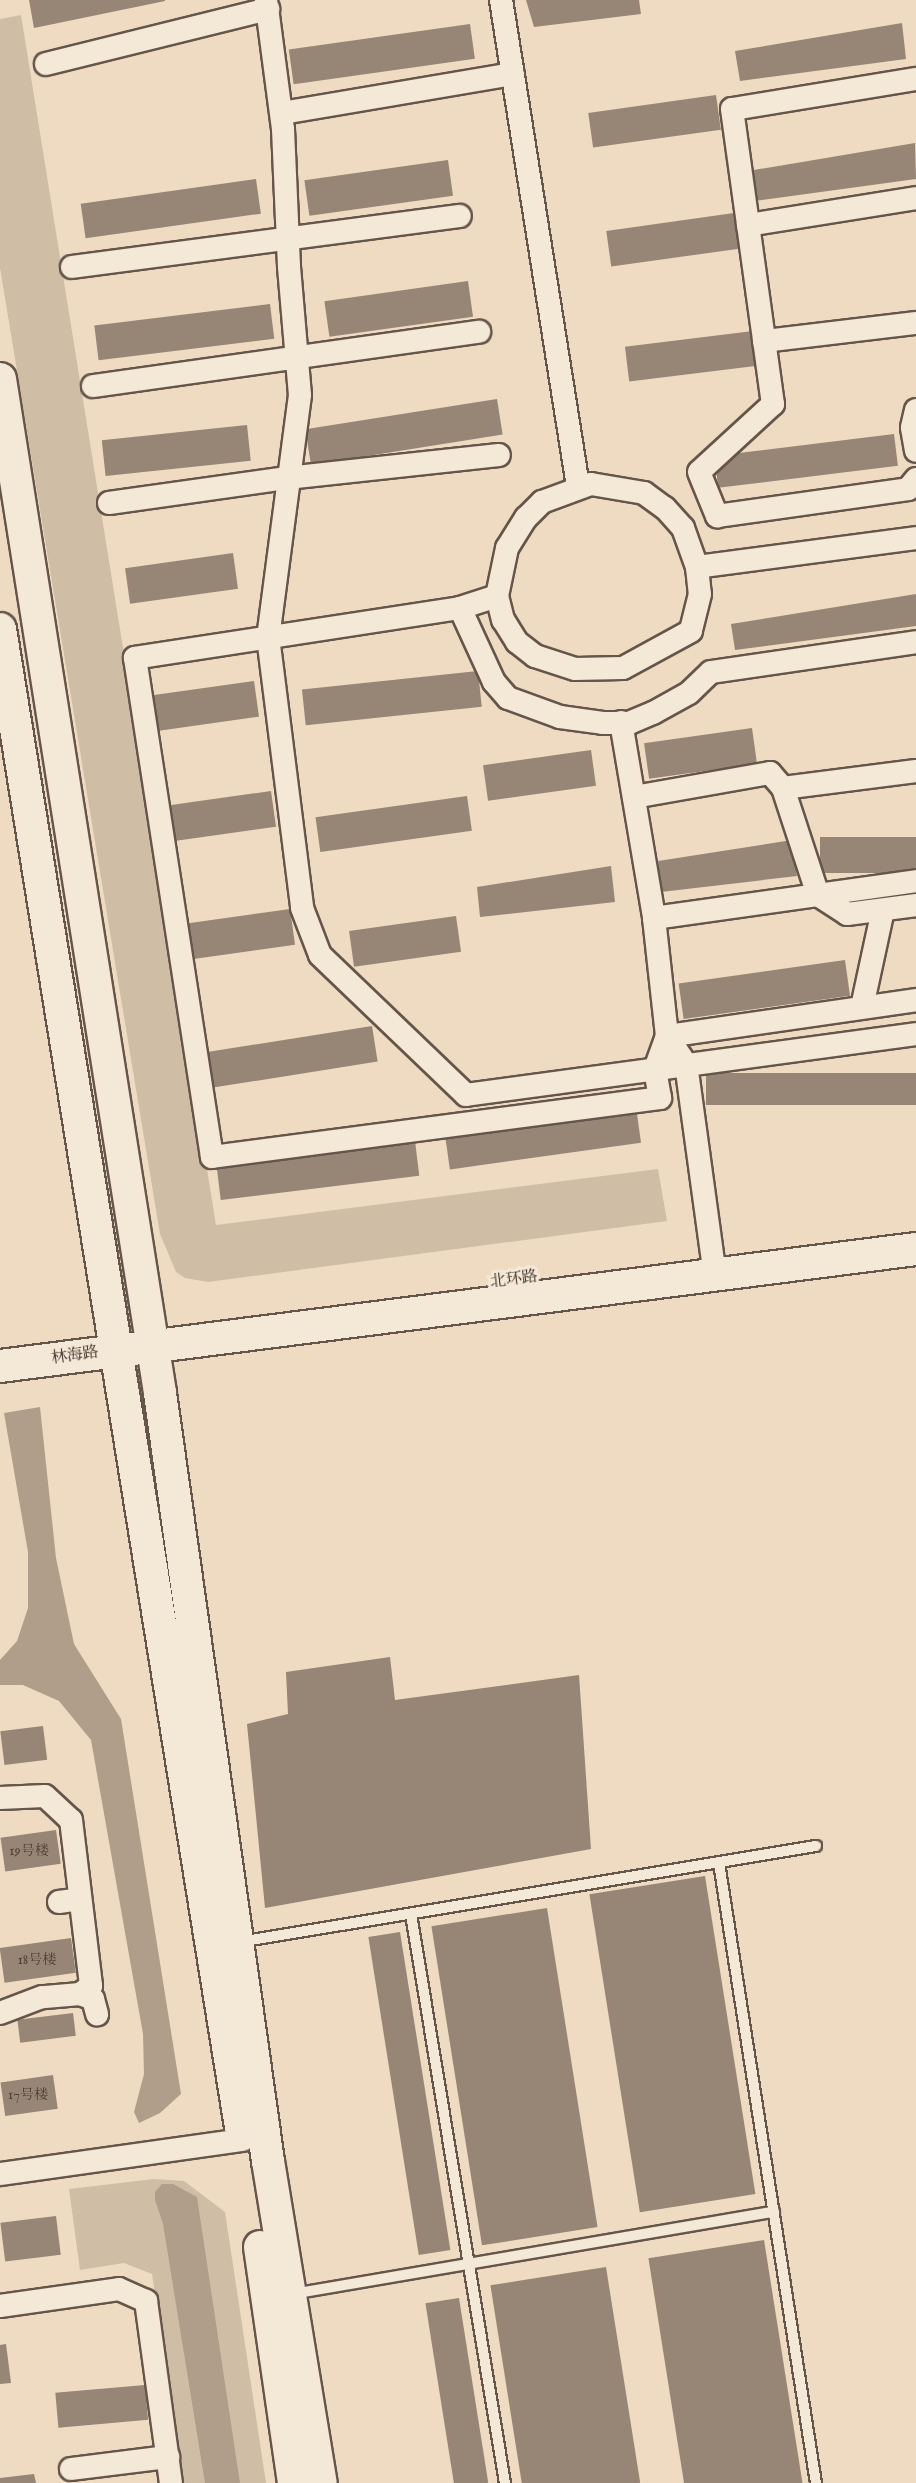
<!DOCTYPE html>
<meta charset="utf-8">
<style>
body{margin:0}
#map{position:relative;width:916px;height:2483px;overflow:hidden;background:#eedbc1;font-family:"IM FELL English","Noto Serif SC",serif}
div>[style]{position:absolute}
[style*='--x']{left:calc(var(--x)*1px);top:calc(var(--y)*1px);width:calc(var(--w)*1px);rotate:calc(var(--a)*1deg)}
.green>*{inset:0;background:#cfbda6}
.water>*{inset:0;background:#b09e8b}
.building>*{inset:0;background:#978575;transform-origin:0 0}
.roads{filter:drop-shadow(2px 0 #66554a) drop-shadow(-2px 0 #66554a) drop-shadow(0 2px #66554a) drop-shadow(0 -2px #66554a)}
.lane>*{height:10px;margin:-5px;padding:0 5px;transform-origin:5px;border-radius:5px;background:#f4e8d7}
.street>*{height:22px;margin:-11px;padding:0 11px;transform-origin:11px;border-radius:11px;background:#f4e8d7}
.secondary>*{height:32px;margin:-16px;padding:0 16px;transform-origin:16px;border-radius:16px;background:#f4e8d7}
span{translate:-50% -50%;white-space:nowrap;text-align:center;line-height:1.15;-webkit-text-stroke:6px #f4e8d7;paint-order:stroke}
.number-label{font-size:14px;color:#503f37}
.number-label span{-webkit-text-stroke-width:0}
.street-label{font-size:16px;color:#392822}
</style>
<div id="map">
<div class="green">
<div style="clip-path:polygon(21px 15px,216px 1225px,658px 1169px,667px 1221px,208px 1282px,185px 1278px,176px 1272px,160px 1234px,0 268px,0 19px)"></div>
<div style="clip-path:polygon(154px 2179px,184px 2181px,225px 2212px,266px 2483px,184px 2483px,152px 2274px,124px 2263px,80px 2270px,69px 2189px)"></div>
</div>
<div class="water">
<div style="clip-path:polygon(40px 1407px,56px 1558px,74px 1644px,121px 1719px,181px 2094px,160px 2113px,139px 2123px,134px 2112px,144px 2074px,143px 2034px,91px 1740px,59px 1701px,23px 1685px,0 1685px,0 1660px,17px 1641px,28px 1608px,28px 1552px,4px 1413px)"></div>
<div style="clip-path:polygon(162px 2184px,173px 2184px,197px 2197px,240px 2483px,205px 2483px,163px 2224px,155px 2200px,155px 2192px)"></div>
</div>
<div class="building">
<div style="clip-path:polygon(29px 0,165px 0,165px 1px,34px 28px)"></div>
<div style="clip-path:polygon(526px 0,639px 0,641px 14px,534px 27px)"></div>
<div style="clip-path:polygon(902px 23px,906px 59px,740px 81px,735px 51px)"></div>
<div style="left:470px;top:24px;width:35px;height:183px;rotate:82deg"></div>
<div style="left:716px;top:95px;width:35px;height:129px;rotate:82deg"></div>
<div style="clip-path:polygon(915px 143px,916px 179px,754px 201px,748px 171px)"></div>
<div style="left:448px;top:160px;width:36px;height:145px;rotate:82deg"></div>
<div style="left:256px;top:179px;width:35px;height:177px;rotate:82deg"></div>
<div style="left:734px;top:213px;width:36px;height:129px;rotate:82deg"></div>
<div style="left:468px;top:281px;width:36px;height:145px;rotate:82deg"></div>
<div style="left:270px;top:304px;width:35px;height:177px;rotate:83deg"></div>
<div style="left:753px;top:331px;width:35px;height:129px;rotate:83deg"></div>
<div style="left:497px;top:399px;width:36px;height:194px;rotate:81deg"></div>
<div style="left:247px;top:425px;width:36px;height:146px;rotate:84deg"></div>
<div style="left:894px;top:434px;width:32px;height:181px;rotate:83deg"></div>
<div style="left:233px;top:553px;width:36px;height:109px;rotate:82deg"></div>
<div style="clip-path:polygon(916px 594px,916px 626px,735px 650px,731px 624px)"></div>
<div style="left:478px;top:671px;width:36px;height:177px;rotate:84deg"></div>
<div style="left:254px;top:681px;width:36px;height:108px;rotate:82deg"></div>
<div style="left:752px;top:728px;width:36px;height:109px;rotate:82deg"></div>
<div style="left:591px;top:750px;width:36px;height:109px;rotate:82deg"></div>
<div style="left:271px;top:791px;width:36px;height:108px;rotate:82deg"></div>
<div style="left:467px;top:796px;width:35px;height:153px;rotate:82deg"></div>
<div style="left:916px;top:837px;width:36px;height:96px;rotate:90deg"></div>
<div style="clip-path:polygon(792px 840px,797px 876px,661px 892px,658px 861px)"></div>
<div style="clip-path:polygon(611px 866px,615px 902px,480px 917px,477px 887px)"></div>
<div style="left:290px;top:909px;width:36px;height:108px;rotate:82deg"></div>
<div style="left:456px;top:916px;width:36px;height:108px;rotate:82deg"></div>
<div style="left:845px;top:960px;width:36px;height:168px;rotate:82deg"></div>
<div style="left:372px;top:1026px;width:36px;height:181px;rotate:81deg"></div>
<div style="left:916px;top:1073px;width:32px;height:210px;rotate:90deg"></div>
<div style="left:636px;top:1107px;width:36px;height:193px;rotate:82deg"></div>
<div style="left:415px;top:1141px;width:35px;height:200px;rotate:83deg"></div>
<div style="clip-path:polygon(390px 1657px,395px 1700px,579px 1675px,591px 1849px,265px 1908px,247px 1724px,288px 1714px,286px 1672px)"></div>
<div style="left:43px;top:1726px;width:34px;height:43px;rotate:83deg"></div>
<div style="left:56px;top:1830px;width:34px;height:56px;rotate:82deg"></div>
<div style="left:705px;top:1876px;width:322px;height:117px;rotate:81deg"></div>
<div style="left:547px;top:1908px;width:323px;height:117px;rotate:81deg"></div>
<div style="left:400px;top:1932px;width:322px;height:32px;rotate:81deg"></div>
<div style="left:71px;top:1938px;width:35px;height:72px;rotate:82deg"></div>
<div style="left:73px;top:2013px;width:23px;height:56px;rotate:83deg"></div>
<div style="left:53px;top:2075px;width:34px;height:53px;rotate:82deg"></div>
<div style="left:56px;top:2216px;width:39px;height:56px;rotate:83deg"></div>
<div style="left:764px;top:2240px;width:246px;height:117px;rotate:81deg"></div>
<div style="left:606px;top:2267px;width:219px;height:117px;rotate:81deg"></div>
<div style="left:459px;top:2298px;width:187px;height:34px;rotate:81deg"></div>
<div style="clip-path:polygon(6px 2344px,11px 2383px,0 2384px,0 2345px)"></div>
<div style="left:145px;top:2385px;width:35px;height:90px;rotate:85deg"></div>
<div style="clip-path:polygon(34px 2474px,36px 2483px,0 2483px,0 2478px)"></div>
</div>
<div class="roads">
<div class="lane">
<div style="--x:719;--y:1863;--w:628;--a:81.11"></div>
<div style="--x:411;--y:1914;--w:577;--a:80.62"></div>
<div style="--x:239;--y:1942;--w:585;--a:-9.45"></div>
<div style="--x:292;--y:2294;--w:489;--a:-9.7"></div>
</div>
<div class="street">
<div style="--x:266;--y:0;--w:130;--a:82.5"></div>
<div style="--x:283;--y:129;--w:138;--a:87.5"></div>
<div style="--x:289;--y:267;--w:128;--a:85.1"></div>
<div style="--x:300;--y:395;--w:244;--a:97.5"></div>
<div style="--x:268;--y:637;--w:273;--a:82.8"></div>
<div style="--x:302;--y:908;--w:50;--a:69"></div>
<div style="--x:320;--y:955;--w:202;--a:43.8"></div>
<div style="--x:466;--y:1095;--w:454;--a:-7.7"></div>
<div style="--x:501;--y:0;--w:492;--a:81"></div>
<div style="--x:46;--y:64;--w:229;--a:-13.9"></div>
<div style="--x:916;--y:79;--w:186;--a:170.7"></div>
<div style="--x:732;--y:109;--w:298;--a:82.1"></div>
<div style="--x:773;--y:404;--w:100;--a:137.4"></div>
<div style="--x:699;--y:472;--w:48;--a:67.8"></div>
<div style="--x:717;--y:516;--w:193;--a:-8"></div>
<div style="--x:908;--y:489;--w:13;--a:-51"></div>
<div style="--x:282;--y:113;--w:234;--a:-9.6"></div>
<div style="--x:748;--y:225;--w:170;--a:-9.1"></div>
<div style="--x:72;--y:267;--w:391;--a:-7.5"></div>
<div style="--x:764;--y:341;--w:153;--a:-6.8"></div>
<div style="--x:93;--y:386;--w:390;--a:-8"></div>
<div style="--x:916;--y:410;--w:18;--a:103"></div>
<div style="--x:912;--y:428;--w:23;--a:80"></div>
<div style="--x:591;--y:484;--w:54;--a:9.6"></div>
<div style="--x:644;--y:493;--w:26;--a:36"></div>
<div style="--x:665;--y:508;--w:27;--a:48"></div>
<div style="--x:683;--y:528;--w:41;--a:70.3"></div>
<div style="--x:697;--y:567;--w:27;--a:84"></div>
<div style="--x:700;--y:594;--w:38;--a:104"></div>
<div style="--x:691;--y:631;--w:77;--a:151.4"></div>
<div style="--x:623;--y:668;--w:48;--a:178.8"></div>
<div style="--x:575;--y:669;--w:42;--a:-162"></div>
<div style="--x:535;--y:656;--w:23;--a:-142"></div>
<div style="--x:517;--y:642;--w:26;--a:-122"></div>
<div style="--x:503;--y:620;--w:25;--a:-104"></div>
<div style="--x:497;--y:596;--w:49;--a:-78.2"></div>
<div style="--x:507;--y:548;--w:36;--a:-58"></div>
<div style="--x:526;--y:518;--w:23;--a:-45"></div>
<div style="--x:542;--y:502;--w:52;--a:-20.2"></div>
<div style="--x:109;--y:503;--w:180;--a:-8"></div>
<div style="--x:287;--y:478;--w:213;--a:-6.2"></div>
<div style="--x:697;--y:567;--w:221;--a:-7.5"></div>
<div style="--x:497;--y:596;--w:39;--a:162"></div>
<div style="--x:460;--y:608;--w:329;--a:171.3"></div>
<div style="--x:135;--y:658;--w:505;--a:81.23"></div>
<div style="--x:212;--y:1157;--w:452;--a:-7.5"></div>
<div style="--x:660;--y:1098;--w:29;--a:-100"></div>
<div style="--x:655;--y:1069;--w:35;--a:-70"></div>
<div style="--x:667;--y:1036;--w:252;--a:-8.2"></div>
<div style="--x:460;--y:608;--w:81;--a:65.3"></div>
<div style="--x:494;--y:682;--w:21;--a:49"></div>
<div style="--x:508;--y:698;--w:55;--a:20.1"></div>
<div style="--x:560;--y:717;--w:43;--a:7.9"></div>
<div style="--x:603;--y:723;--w:26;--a:0"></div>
<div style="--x:629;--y:723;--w:26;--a:-23"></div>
<div style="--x:653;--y:713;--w:41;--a:-29.1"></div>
<div style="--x:689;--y:693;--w:30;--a:-44"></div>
<div style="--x:711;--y:672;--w:207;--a:-8.3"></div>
<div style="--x:621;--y:722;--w:199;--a:80.4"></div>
<div style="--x:654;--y:918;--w:119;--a:83.7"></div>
<div style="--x:667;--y:1036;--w:34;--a:56"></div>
<div style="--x:686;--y:1064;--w:213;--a:82.2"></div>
<div style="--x:783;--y:788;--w:113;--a:71.9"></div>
<div style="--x:818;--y:895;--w:35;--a:33"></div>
<div style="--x:847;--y:914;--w:70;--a:-7.4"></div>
<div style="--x:634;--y:797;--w:138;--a:-10"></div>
<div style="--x:770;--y:773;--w:20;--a:49"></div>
<div style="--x:783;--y:788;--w:134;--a:-7.3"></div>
<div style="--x:654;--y:918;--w:265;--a:-8"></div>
<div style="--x:862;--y:1007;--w:99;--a:-77.8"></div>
<div style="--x:0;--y:1798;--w:45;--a:-2.5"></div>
<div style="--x:45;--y:1796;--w:35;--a:43"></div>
<div style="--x:71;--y:1820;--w:167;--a:83.1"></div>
<div style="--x:91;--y:1986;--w:14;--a:144"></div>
<div style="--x:80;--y:1994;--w:38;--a:175"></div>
<div style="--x:42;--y:1997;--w:45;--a:159.1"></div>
<div style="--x:59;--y:1902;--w:21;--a:-8"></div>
<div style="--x:80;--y:1994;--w:14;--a:21"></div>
<div style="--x:93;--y:1999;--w:16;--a:75"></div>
<div style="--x:0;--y:2174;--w:245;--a:-8"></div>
<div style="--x:0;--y:2306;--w:120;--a:-8.1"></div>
<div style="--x:119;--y:2289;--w:30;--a:24"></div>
<div style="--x:146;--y:2301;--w:184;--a:82.2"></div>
<div style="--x:71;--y:2469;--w:98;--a:-7.1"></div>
</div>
<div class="secondary">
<div style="--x:0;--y:379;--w:1027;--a:81.03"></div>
<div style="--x:160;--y:1393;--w:776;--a:82"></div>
<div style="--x:268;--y:2161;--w:326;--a:80.7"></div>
<div style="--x:0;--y:629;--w:1517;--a:80.86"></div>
<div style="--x:0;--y:1366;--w:923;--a:-7.28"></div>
<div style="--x:260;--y:2247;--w:238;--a:81.8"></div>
</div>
</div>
<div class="number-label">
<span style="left:29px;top:1851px">19号楼</span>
<span style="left:37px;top:1960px">18号楼</span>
<span style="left:28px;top:2095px">17号楼</span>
</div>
<div class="street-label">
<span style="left:514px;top:1280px;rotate:-7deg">北环路</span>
<span style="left:75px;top:1356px;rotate:-8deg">林海路</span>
</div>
</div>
